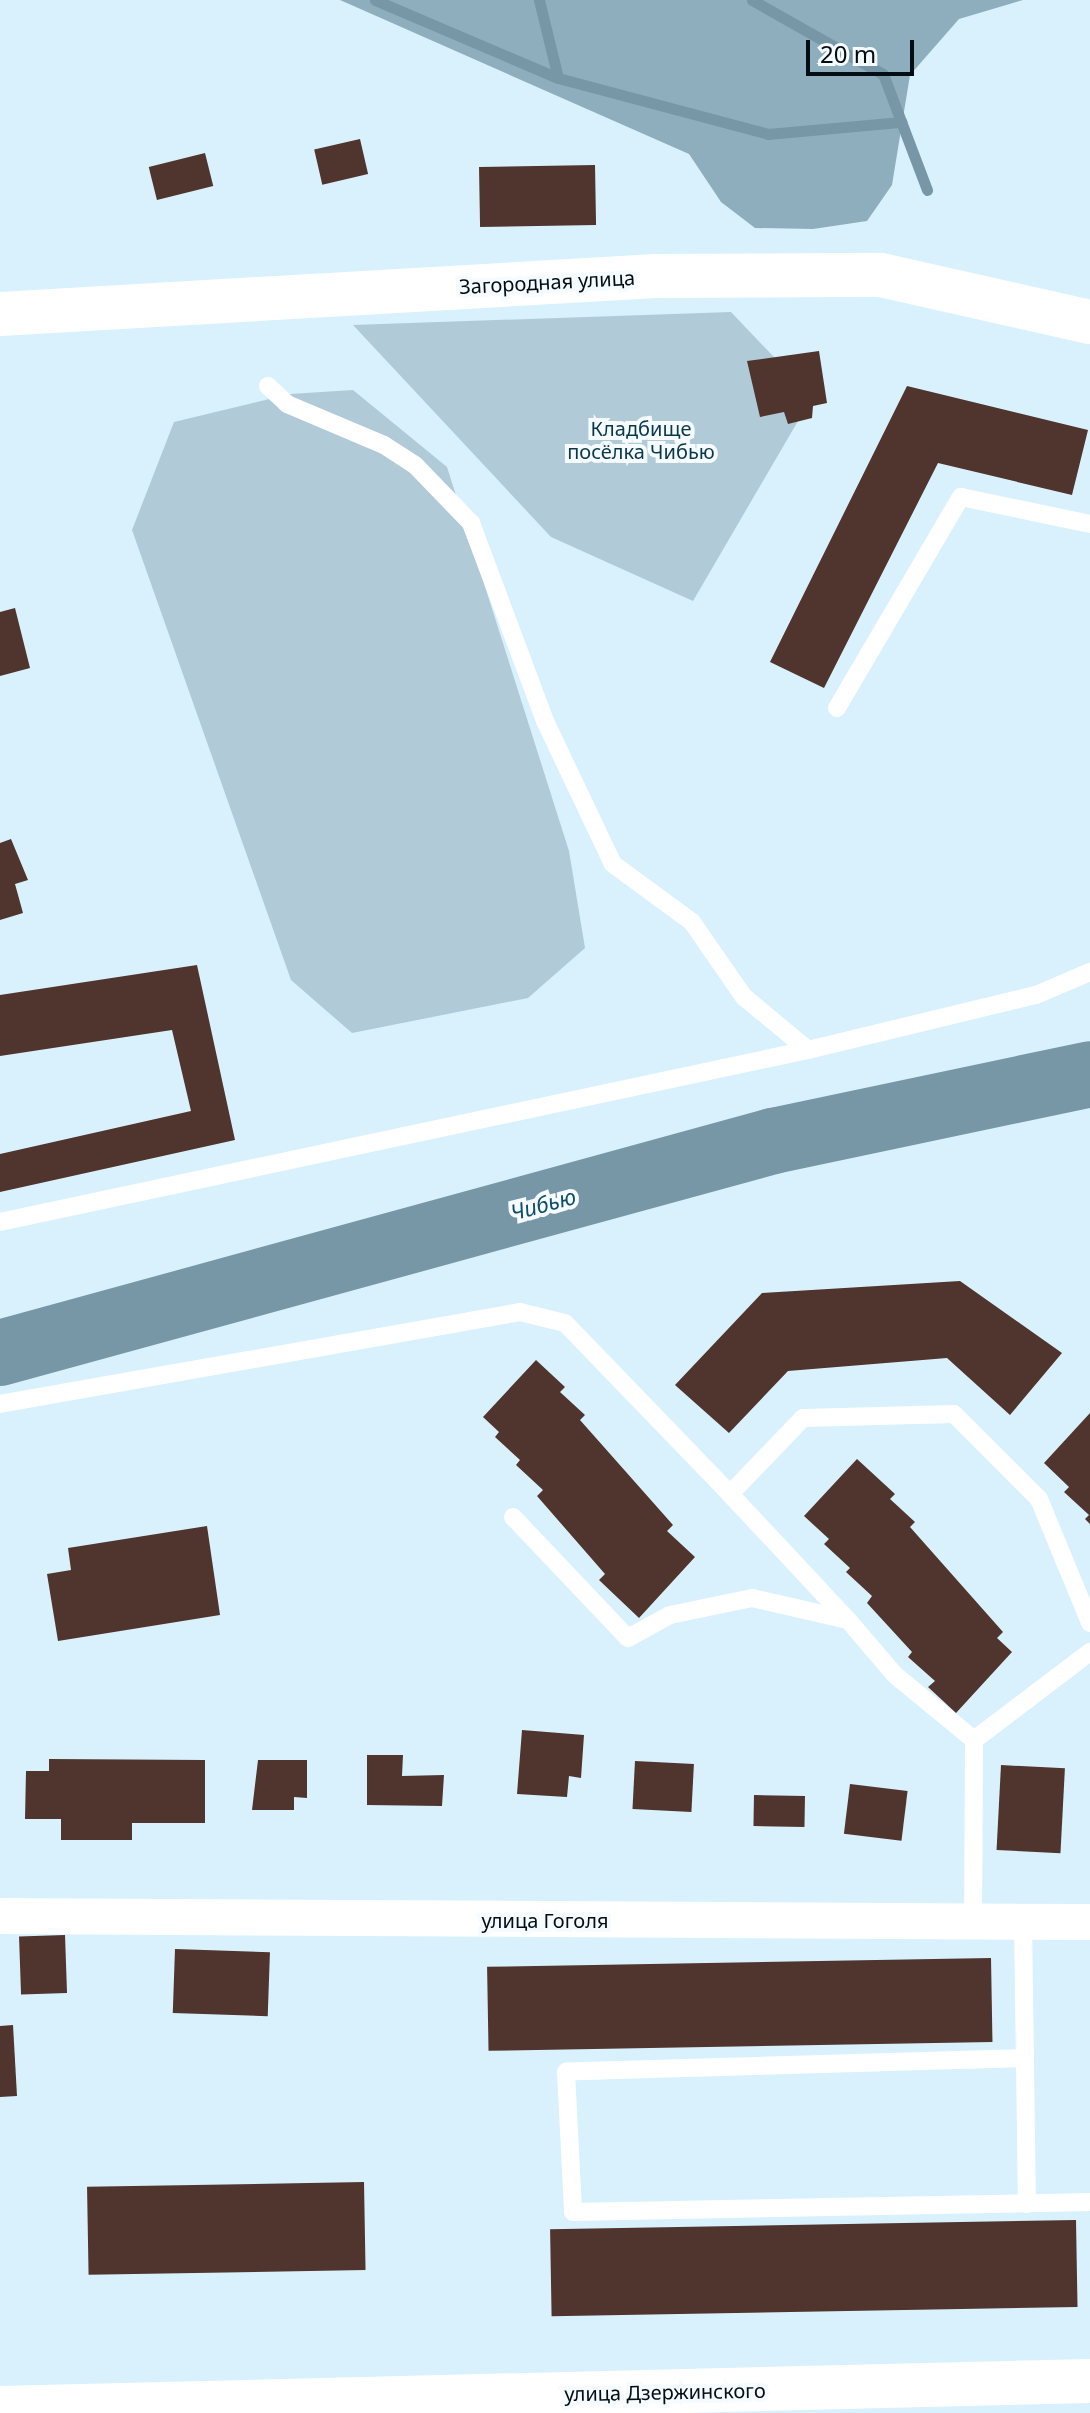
<!DOCTYPE html>
<meta charset="utf-8">
<style>
body{margin:0}
#map{position:relative;width:1090px;height:2413px;overflow:hidden;background:#d8f1fd;font-family:"Noto Sans",sans-serif}
div>[style]{position:absolute}
[style*='--x']{left:calc(var(--x)*1px);top:calc(var(--y)*1px);width:calc(var(--w)*1px);rotate:calc(var(--a)*1deg)}
.green>*{inset:0;background:#b0cad7}
.forest>*{inset:0;background:#8eaebe}
.stream>*{height:11px;margin:-5.5px;padding:0 5.5px;transform-origin:5.5px;border-radius:5.5px;background:#7797a7}
.river>*{height:66px;margin:-33px;padding:0 33px;transform-origin:33px;border-radius:33px;background:#7797a7}
.building>*{inset:0;background:#50342e;transform-origin:0 0}
.lane>*{height:18px;margin:-9px;padding:0 9px;transform-origin:9px;border-radius:9px;background:#fff}
.street>*{height:36px;margin:-18px;padding:0 18px;transform-origin:18px;border-radius:18px;background:#fff}
.secondary>*{height:44px;margin:-22px;padding:0 22px;transform-origin:22px;border-radius:22px;background:#fff}
span{translate:-50% -50%;white-space:nowrap;text-align:center;line-height:1.15;-webkit-text-stroke:8px #f5fbfe;paint-order:stroke}
.street-label{font-size:20px;color:#040d13}
.park-label{font-size:20px;color:#09384b}
.water-label{font-size:22px;color:#0e4d66;font-style:italic}
.scale{position:absolute;left:806px;top:40px;width:108px;height:36px;box-sizing:border-box;border:4px solid #040d13;border-top:0;padding-left:10px;font-size:24px;line-height:28px;white-space:nowrap;color:#040d13;-webkit-text-stroke:6px #f5fbfe;paint-order:stroke}
</style>
<div id="map">
<div class="green">
<div style="clip-path:polygon(731px 312px,812px 397px,693px 601px,551px 537px,353px 325px)"></div>
<div style="clip-path:polygon(353px 390px,447px 467px,569px 851px,585px 948px,528px 998px,352px 1033px,291px 980px,132px 530px,174px 422px,290px 394px)"></div>
</div>
<div class="forest">
<div style="clip-path:polygon(340px 0,1023px 0,959px 19px,910px 75px,892px 185px,867px 221px,813px 229px,755px 228px,721px 202px,689px 154px)"></div>
</div>
<div class="stream">
<div style="--x:375;--y:0;--w:199;--a:23.1"></div>
<div style="--x:558;--y:78;--w:217;--a:14.9"></div>
<div style="--x:768;--y:134;--w:134;--a:-5.2"></div>
<div style="--x:539;--y:0;--w:80;--a:76.3"></div>
<div style="--x:752;--y:0;--w:150;--a:29.5"></div>
<div style="--x:883;--y:74;--w:124;--a:69.2"></div>
</div>
<div class="river">
<div style="--x:0;--y:1353;--w:802;--a:-15.34"></div>
<div style="--x:773;--y:1141;--w:324;--a:-11.9"></div>
</div>
<div class="building">
<div style="left:360px;top:139px;width:36px;height:47px;rotate:77deg"></div>
<div style="left:205px;top:153px;width:34px;height:58px;rotate:76deg"></div>
<div style="left:595px;top:165px;width:60px;height:116px;rotate:89deg"></div>
<div style="clip-path:polygon(819px 351px,827px 403px,813px 406px,812px 418px,788px 424px,784px 412px,760px 417px,747px 361px)"></div>
<div style="clip-path:polygon(907px 386px,1088px 430px,1072px 495px,938px 463px,824px 688px,770px 662px)"></div>
<div style="clip-path:polygon(15px 608px,30px 668px,0 676px,0 612px)"></div>
<div style="clip-path:polygon(11px 839px,28px 880px,15px 884px,23px 913px,0 920px,0 843px)"></div>
<div style="clip-path:polygon(197px 965px,235px 1140px,0 1192px,0 1154px,191px 1111px,172px 1030px,0 1056px,0 995px)"></div>
<div style="clip-path:polygon(960px 1281px,1062px 1353px,1010px 1415px,947px 1358px,788px 1371px,729px 1433px,675px 1385px,762px 1293px)"></div>
<div style="clip-path:polygon(536px 1360px,565px 1387px,560px 1392px,585px 1415px,580px 1420px,673px 1525px,667px 1531px,695px 1557px,639px 1618px,599px 1580px,605px 1574px,537px 1496px,543px 1490px,516px 1465px,520px 1460px,495px 1437px,499px 1432px,483px 1417px)"></div>
<div style="clip-path:polygon(1090px 1413px,1090px 1524px,1085px 1519px,1089px 1515px,1064px 1492px,1069px 1487px,1044px 1463px)"></div>
<div style="clip-path:polygon(857px 1459px,895px 1494px,890px 1499px,915px 1522px,910px 1527px,1003px 1632px,997px 1638px,1012px 1652px,956px 1713px,928px 1687px,935px 1681px,908px 1657px,912px 1652px,867px 1603px,872px 1596px,846px 1572px,850px 1568px,824px 1544px,829px 1539px,804px 1516px)"></div>
<div style="clip-path:polygon(207px 1526px,220px 1615px,58px 1641px,47px 1574px,71px 1570px,68px 1548px)"></div>
<div style="clip-path:polygon(522px 1730px,584px 1735px,581px 1778px,569px 1776px,567px 1797px,517px 1794px)"></div>
<div style="clip-path:polygon(367px 1755px,403px 1755px,402px 1776px,444px 1775px,442px 1806px,367px 1805px)"></div>
<div style="clip-path:polygon(49px 1759px,205px 1760px,205px 1823px,132px 1823px,132px 1840px,61px 1840px,61px 1819px,25px 1819px,26px 1771px,49px 1771px)"></div>
<div style="clip-path:polygon(258px 1760px,307px 1760px,307px 1798px,294px 1797px,294px 1810px,252px 1810px)"></div>
<div style="left:635px;top:1761px;width:59px;height:48px;rotate:3deg"></div>
<div style="left:1001px;top:1765px;width:64px;height:85px;rotate:3deg"></div>
<div style="left:850px;top:1784px;width:58px;height:50px;rotate:7deg"></div>
<div style="left:754px;top:1795px;width:51px;height:31px;rotate:1deg"></div>
<div style="left:65px;top:1935px;width:58px;height:46px;rotate:88deg"></div>
<div style="left:175px;top:1949px;width:95px;height:64px;rotate:2deg"></div>
<div style="left:991px;top:1958px;width:84px;height:504px;rotate:89deg"></div>
<div style="clip-path:polygon(13px 2025px,17px 2096px,0 2097px,0 2026px)"></div>
<div style="left:364px;top:2182px;width:88px;height:277px;rotate:89deg"></div>
<div style="left:1076px;top:2220px;width:87px;height:526px;rotate:89deg"></div>
</div>
<div class="lane">
<div style="--x:268;--y:386;--w:26;--a:43"></div>
<div style="--x:287;--y:404;--w:105;--a:22.9"></div>
<div style="--x:384;--y:445;--w:37;--a:33"></div>
<div style="--x:415;--y:465;--w:81;--a:46"></div>
<div style="--x:471;--y:523;--w:211;--a:69.5"></div>
<div style="--x:545;--y:721;--w:158;--a:64.6"></div>
<div style="--x:613;--y:864;--w:98;--a:36.3"></div>
<div style="--x:692;--y:922;--w:91;--a:55.3"></div>
<div style="--x:744;--y:997;--w:83;--a:39.6"></div>
<div style="--x:837;--y:708;--w:245;--a:-59.6"></div>
<div style="--x:961;--y:497;--w:132;--a:11.8"></div>
<div style="--x:0;--y:1222;--w:826;--a:-12.02"></div>
<div style="--x:808;--y:1050;--w:235;--a:-13.6"></div>
<div style="--x:1036;--y:995;--w:59;--a:-23.1"></div>
<div style="--x:0;--y:1404;--w:528;--a:-10.03"></div>
<div style="--x:520;--y:1312;--w:46;--a:13.7"></div>
<div style="--x:565;--y:1323;--w:238;--a:46"></div>
<div style="--x:730;--y:1494;--w:105;--a:-46.2"></div>
<div style="--x:803;--y:1418;--w:151;--a:-1.5"></div>
<div style="--x:954;--y:1414;--w:120;--a:45"></div>
<div style="--x:1039;--y:1499;--w:134;--a:67.6"></div>
<div style="--x:730;--y:1494;--w:173;--a:46.9"></div>
<div style="--x:513;--y:1517;--w:167;--a:46.5"></div>
<div style="--x:628;--y:1638;--w:48;--a:-28.7"></div>
<div style="--x:670;--y:1615;--w:84;--a:-11.7"></div>
<div style="--x:752;--y:1598;--w:98;--a:12.9"></div>
<div style="--x:848;--y:1620;--w:72;--a:49.5"></div>
<div style="--x:895;--y:1675;--w:102;--a:39.4"></div>
<div style="--x:974;--y:1740;--w:181;--a:90.3"></div>
<div style="--x:974;--y:1740;--w:146;--a:-37.2"></div>
<div style="--x:1023;--y:1921;--w:283;--a:89.2"></div>
<div style="--x:1025;--y:2058;--w:459;--a:178.3"></div>
<div style="--x:566;--y:2072;--w:140;--a:87.1"></div>
<div style="--x:573;--y:2212;--w:517;--a:-1.11"></div>
</div>
<div class="street">
<div style="--x:0;--y:1916;--w:1090;--a:0.32"></div>
</div>
<div class="secondary">
<div style="--x:0;--y:314;--w:657;--a:-3.32"></div>
<div style="--x:656;--y:276;--w:225;--a:-0.3"></div>
<div style="--x:881;--y:275;--w:214;--a:12.7"></div>
<div style="--x:0;--y:2408;--w:1090;--a:-1.42"></div>
</div>
<div class="street-label">
<span style="left:547px;top:282px;rotate:-3deg">Загородная улица</span>
<span style="left:545px;top:1920px">улица Гоголя</span>
<span style="left:665px;top:2392px;rotate:-1deg">улица Дзержинского</span>
</div>
<div class="park-label">
<span style="left:641px;top:440px">Кладбище<br>посёлка Чибью</span>
</div>
<div class="water-label">
<span style="left:543px;top:1204px;rotate:-15deg">Чибью</span>
</div>
<div class="scale">20 m</div>
</div>
